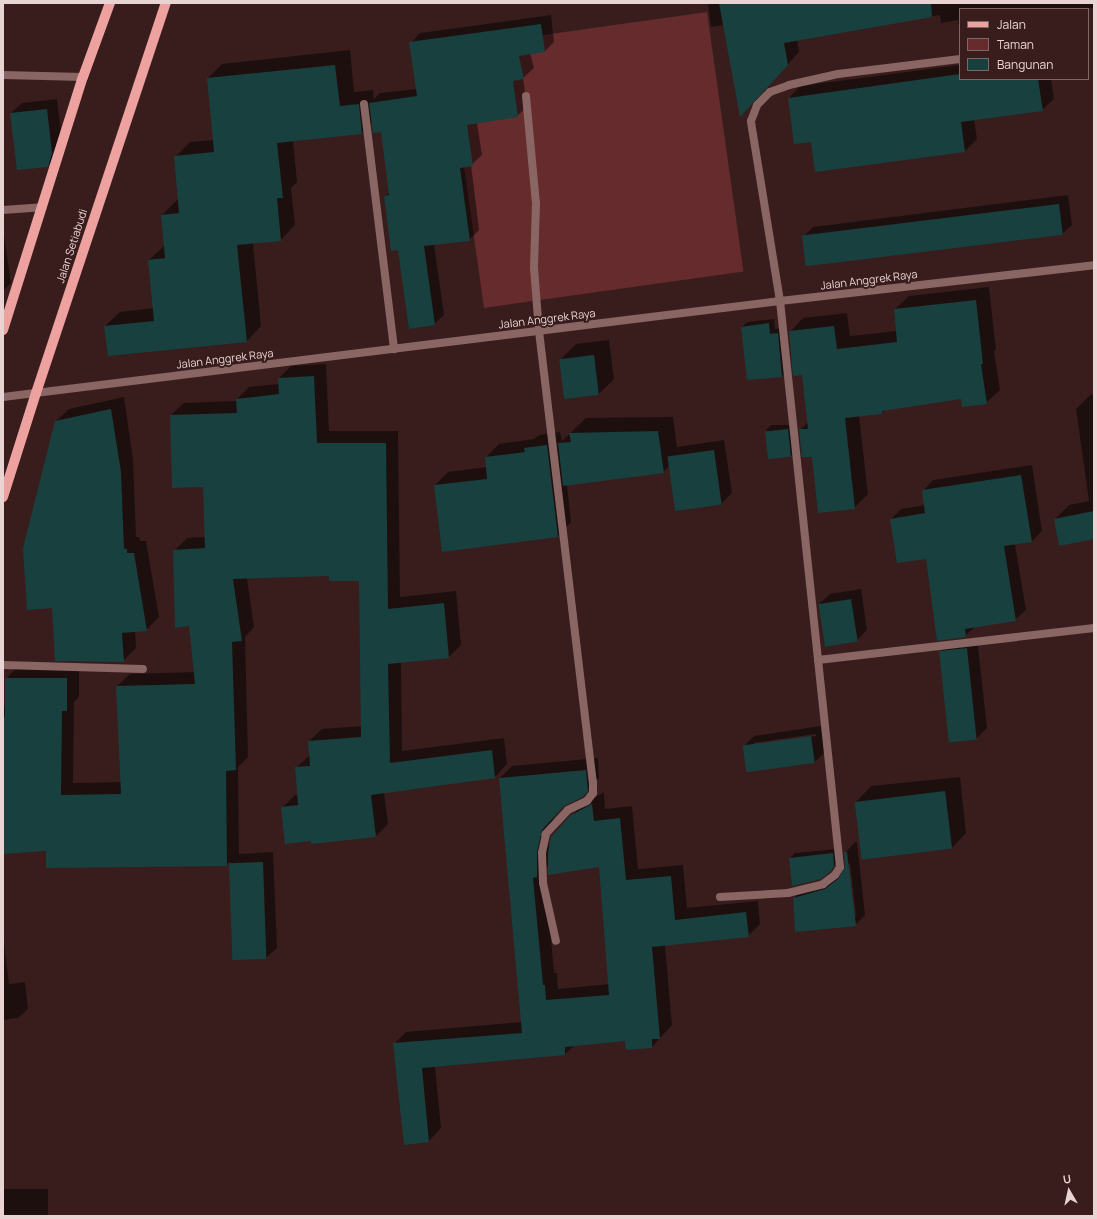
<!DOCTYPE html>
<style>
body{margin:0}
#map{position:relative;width:1097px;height:1219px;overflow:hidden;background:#391d1d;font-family:Manrope,sans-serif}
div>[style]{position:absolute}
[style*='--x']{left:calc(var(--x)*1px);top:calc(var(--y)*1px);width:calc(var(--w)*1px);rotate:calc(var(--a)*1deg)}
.green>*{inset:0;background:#662b2c;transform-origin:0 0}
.shadow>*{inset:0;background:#0007;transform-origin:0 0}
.building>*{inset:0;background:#18403f;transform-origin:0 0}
.lane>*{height:8px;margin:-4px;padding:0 4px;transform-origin:4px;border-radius:4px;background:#896563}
.street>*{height:8px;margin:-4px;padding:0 4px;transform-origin:4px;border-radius:4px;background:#896563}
.primary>*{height:10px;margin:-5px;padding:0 5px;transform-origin:5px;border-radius:5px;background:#eda2a0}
span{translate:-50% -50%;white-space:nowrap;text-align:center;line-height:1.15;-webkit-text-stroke:4px #391d1d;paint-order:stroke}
.street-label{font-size:11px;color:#e8d4d3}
.frame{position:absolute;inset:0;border:4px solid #e8d4d3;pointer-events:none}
.legend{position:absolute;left:959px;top:8px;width:130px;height:72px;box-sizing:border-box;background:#391d1d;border:1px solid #7f6666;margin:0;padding:5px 7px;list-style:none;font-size:12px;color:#e8d4d3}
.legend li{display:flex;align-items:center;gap:8px;height:20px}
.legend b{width:20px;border:1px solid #7f6666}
.north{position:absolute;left:1049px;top:1171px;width:40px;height:40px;-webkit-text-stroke:3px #391d1d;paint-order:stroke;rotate:351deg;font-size:11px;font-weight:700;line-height:16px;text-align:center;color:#e8d4d3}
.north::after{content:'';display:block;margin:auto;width:14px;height:18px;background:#e8d4d3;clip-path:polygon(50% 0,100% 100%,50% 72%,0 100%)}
</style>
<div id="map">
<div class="green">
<div style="left:707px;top:12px;width:262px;height:262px;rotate:82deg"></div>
</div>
<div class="shadow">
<div style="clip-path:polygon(708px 3px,1094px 3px,1094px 8px,960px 9px,960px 35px,958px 20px,941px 23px,940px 15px,797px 39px,799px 52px,752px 104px,724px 25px,711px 27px)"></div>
<div style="clip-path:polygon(551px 15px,554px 42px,545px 51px,530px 53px,534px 68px,523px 78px,527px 107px,517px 116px,477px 123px,482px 155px,471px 165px,479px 230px,469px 240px,434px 244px,444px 315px,434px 324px,399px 249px,385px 196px,390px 192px,382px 131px,373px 122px,362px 133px,293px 140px,297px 182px,291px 188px,295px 225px,281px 240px,253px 243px,261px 326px,247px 341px,105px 326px,120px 312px,154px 308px,149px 260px,165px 245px,162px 215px,177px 200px,179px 200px,175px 157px,190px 142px,214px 140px,208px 78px,222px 64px,350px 50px,354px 92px,373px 90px,374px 99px,380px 93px,417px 89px,411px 43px,420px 33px)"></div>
<div style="clip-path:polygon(960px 65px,960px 79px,1051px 79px,1054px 99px,1042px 110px,974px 119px,977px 139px,965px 151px,816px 171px,812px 141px,789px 98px,800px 86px)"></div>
<div style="clip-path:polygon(57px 99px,62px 142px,58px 155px,47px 166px,11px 113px,22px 103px)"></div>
<div style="clip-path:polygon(1068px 195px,1072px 225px,1062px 234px,803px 237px,813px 227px)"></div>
<div style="clip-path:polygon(3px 228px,11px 283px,3px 291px)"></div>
<div style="clip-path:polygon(989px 287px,996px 350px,994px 351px,1000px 390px,986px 403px,962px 398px,886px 409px,882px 413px,859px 416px,868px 494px,854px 508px,812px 456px,800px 430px,809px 421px,803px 374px,790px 332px,803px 318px,847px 313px,850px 336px,897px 331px,895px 309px,909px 296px)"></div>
<div style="clip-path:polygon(774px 319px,775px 329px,783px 328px,787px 371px,782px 376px,748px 379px,742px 327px,747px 322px)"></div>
<div style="clip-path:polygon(609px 340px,614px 379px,599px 394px,566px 397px,561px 359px,576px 344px)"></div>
<div style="clip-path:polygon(326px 364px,329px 431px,398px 431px,400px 597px,456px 591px,461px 645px,449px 657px,401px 662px,402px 751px,504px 738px,507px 764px,495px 777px,384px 792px,388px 824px,375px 837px,312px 840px,282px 808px,295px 795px,298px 795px,296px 768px,310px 755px,309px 741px,322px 729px,362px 726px,360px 580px,330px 575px,247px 578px,254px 627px,245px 637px,248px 757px,238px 767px,239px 854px,273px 852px,277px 948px,266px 958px,234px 960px,230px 861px,227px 865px,47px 850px,3px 853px,3px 708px,6px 706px,6px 679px,18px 666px,79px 666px,79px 697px,74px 702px,73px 783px,122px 782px,117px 686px,130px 674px,194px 672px,190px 625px,174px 551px,187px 538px,206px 537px,204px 486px,171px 415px,184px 403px,237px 401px,237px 399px,249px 387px,279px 384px,279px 378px,291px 366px)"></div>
<div style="clip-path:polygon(1094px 394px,1094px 538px,1055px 519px,1069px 505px,1089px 501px,1076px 409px,1090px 395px)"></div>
<div style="clip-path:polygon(124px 397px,133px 459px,136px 537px,139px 537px,140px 541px,146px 541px,159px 617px,146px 630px,135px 631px,136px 648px,123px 661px,56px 421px,69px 409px)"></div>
<div style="clip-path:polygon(673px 417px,677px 447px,724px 440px,732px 493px,721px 504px,670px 465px,663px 472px,567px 485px,571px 522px,558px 536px,435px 485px,448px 472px,487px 467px,486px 457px,499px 444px,534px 439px,539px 435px,560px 432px,562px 441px,586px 418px)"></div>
<div style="clip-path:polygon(771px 425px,793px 425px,796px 451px,791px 456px,766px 430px)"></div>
<div style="clip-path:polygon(1032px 465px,1042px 531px,1032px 541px,1015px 544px,1026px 610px,1015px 620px,975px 627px,965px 636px,926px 558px,891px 519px,901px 509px,925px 505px,923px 491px,933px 480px)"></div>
<div style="clip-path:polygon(861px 589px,867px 630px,857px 640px,819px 604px,830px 594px)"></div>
<div style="clip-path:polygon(977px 638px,987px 728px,977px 738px,950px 742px,940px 652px,950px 642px)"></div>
<div style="clip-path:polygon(evenodd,821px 726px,825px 752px,815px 762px,744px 746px,754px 736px,821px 726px,816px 734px,816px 736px,754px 745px,754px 743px,816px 734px)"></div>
<div style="clip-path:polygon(evenodd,598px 758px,599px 778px,583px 796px,565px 804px,554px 817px,548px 839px,549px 849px,572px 815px,585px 803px,604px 792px,605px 809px,632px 806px,638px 869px,683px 865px,687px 908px,758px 901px,760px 924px,748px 936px,665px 945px,672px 1025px,652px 1047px,627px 1049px,626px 1040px,575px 1045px,565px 1054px,435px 1066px,441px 1128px,429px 1141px,405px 1143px,394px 1044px,406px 1032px,522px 1022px,500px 778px,512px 766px,598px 758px,549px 864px,600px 866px,609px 984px,558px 989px,557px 973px,554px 973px,545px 868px,549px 864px)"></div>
<div style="clip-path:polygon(960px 777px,966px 833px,951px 849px,856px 802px,871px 786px)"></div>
<div style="clip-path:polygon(evenodd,855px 842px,857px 842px,865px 915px,855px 925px,794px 898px,804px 887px,836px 879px,843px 874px,846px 870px,845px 853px,855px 842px,848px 864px,850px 864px,856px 917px,854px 917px,848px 864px)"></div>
<div style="clip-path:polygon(838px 849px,839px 860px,830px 870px,790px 858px,795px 853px)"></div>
<div style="clip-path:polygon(3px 934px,9px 984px,25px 982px,28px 1009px,18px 1018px,3px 1020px)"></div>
<div style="left:3px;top:1189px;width:45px;height:27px"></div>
</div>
<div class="building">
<div style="clip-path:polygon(719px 3px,931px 3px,932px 17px,784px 43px,788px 65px,740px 117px)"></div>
<div style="clip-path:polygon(541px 24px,545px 52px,519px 56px,524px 79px,513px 81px,518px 117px,467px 125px,473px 166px,460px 168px,470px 241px,424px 246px,435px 325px,409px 329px,398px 250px,391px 251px,384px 196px,389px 195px,381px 132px,373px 133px,369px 103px,417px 96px,409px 42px)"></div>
<div style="clip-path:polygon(335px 65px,340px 106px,359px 104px,362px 134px,277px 143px,283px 198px,277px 198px,281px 241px,237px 245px,247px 342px,108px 356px,104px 326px,154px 321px,148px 260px,165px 258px,161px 215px,179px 213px,174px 156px,214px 152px,207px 78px)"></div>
<div style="clip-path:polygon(960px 74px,960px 79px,1038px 79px,1043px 111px,961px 122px,965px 152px,815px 172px,811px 142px,794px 144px,788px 98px)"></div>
<div style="clip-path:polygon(47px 109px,52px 153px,48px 167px,17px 170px,10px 113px)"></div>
<div style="left:1059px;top:204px;width:31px;height:259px;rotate:83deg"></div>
<div style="clip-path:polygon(976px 300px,983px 364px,981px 364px,987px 404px,962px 407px,961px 399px,882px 411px,882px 414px,845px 418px,855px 509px,818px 513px,812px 457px,802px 457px,799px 429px,808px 429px,802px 375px,793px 376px,789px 331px,834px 326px,837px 349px,897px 342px,894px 309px)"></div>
<div style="clip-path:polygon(769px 323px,770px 334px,778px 333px,782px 377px,747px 380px,741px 327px)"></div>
<div style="left:594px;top:355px;width:40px;height:35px;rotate:83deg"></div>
<div style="clip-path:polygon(314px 376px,317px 443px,386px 443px,388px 609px,444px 603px,449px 658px,388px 664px,390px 763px,492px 750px,495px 778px,371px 795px,376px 837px,311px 844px,311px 841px,285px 844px,281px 807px,298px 805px,295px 767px,310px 766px,308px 741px,361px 737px,359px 581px,329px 581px,329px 576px,233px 579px,242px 641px,232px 642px,236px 770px,226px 771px,227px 866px,46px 868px,46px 851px,3px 854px,3px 717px,5px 717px,5px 678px,67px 678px,67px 711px,62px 711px,61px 795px,121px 794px,116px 686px,195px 684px,189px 626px,175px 628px,173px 550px,205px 548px,203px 487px,172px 488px,170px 415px,237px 413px,236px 399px,279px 394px,278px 378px)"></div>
<div style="clip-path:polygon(111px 409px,121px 472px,124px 549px,127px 549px,127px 553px,134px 553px,147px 631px,122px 633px,124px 662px,55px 661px,52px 608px,27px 610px,23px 548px,55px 421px)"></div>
<div style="left:788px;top:429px;width:28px;height:23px;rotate:84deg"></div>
<div style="clip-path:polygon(658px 431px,664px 473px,563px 486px,558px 443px,571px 442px,569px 433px)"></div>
<div style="clip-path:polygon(547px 445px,558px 537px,442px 552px,434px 485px,487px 479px,485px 457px,525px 452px,524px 448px)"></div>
<div style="left:714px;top:450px;width:55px;height:47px;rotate:82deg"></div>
<div style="clip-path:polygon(1021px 475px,1032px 542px,1004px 546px,1016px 621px,965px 629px,966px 637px,937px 641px,926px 559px,897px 563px,890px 519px,925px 513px,922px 490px)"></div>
<div style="clip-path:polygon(1094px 511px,1094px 539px,1059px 546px,1054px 519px)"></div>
<div style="left:851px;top:599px;width:43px;height:33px;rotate:81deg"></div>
<div style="left:967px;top:648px;width:92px;height:28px;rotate:84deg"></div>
<div style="left:811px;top:736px;width:27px;height:69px;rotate:82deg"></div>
<div style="clip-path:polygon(586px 770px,588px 791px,583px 797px,564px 806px,542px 830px,537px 852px,537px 877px,533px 878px,543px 985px,545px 985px,546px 1000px,609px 995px,599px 867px,548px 875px,548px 853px,551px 837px,571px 815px,592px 804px,594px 821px,620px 818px,626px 880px,671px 876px,675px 920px,746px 912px,749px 937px,652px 947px,660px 1039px,652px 1039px,652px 1048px,626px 1050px,625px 1041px,565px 1047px,565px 1055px,422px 1068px,429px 1142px,404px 1145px,393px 1043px,522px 1033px,499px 778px)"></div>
<div style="left:945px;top:791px;width:58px;height:91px;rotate:83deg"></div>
<div style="clip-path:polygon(844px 852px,847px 852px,856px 926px,795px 932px,793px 898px,825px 889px,838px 879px,845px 867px)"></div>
<div style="clip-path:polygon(833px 853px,834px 866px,831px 871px,821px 879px,792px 886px,789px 858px)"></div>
<div style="left:263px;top:862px;width:97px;height:34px;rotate:88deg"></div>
</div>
<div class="lane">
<div style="--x:3;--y:75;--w:80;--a:1.4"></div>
<div style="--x:526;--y:96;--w:107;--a:84.7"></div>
<div style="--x:536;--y:203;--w:65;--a:91.8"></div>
<div style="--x:534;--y:268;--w:63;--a:85.5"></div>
<div style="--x:539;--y:331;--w:454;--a:83.2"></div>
<div style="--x:593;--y:782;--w:11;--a:90"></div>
<div style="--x:593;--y:793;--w:10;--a:127"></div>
<div style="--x:587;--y:801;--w:21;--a:155"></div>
<div style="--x:568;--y:810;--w:33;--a:133"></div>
<div style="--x:546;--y:834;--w:19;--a:102"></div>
<div style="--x:542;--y:853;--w:30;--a:88"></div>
<div style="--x:543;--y:883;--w:59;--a:77.4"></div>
<div style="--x:364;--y:104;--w:247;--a:83"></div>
<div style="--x:3;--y:210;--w:39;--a:-4"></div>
<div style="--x:818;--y:660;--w:278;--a:-6.6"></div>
<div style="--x:3;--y:665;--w:140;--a:1.6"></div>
<div style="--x:720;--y:897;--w:68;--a:-3.4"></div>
<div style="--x:788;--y:893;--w:36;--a:-14"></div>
<div style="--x:823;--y:884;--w:15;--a:-37"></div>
<div style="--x:835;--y:875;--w:9;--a:-58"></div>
<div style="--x:840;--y:867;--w:569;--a:-96.05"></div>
<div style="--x:780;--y:301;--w:182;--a:-99.2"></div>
<div style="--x:751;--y:121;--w:17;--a:-69"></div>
<div style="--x:757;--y:105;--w:18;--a:-45"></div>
<div style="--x:770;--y:92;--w:20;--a:-20"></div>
<div style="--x:789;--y:85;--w:50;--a:-12.7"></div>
<div style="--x:838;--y:74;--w:123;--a:-7"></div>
</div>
<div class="street">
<div style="--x:3;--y:397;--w:783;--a:-7.04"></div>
<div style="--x:780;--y:301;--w:316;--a:-6.5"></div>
</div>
<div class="primary">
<div style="--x:3;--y:330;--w:265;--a:-72.5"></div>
<div style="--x:83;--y:77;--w:79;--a:-70"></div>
<div style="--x:3;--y:497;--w:109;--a:-72.4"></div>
<div style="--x:36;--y:393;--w:411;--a:-71.6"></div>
</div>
<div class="street-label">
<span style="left:72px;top:246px;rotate:-72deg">Jalan Setiabudi</span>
<span style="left:869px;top:280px;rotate:-7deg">Jalan Anggrek Raya</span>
<span style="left:547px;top:319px;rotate:-7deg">Jalan Anggrek Raya</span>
<span style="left:225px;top:359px;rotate:-7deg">Jalan Anggrek Raya</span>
</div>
<div class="frame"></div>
<ul class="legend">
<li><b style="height:5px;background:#eda2a0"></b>Jalan</li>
<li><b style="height:11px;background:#662b2c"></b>Taman</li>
<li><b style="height:11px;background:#18403f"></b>Bangunan</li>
</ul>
<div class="north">U</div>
</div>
